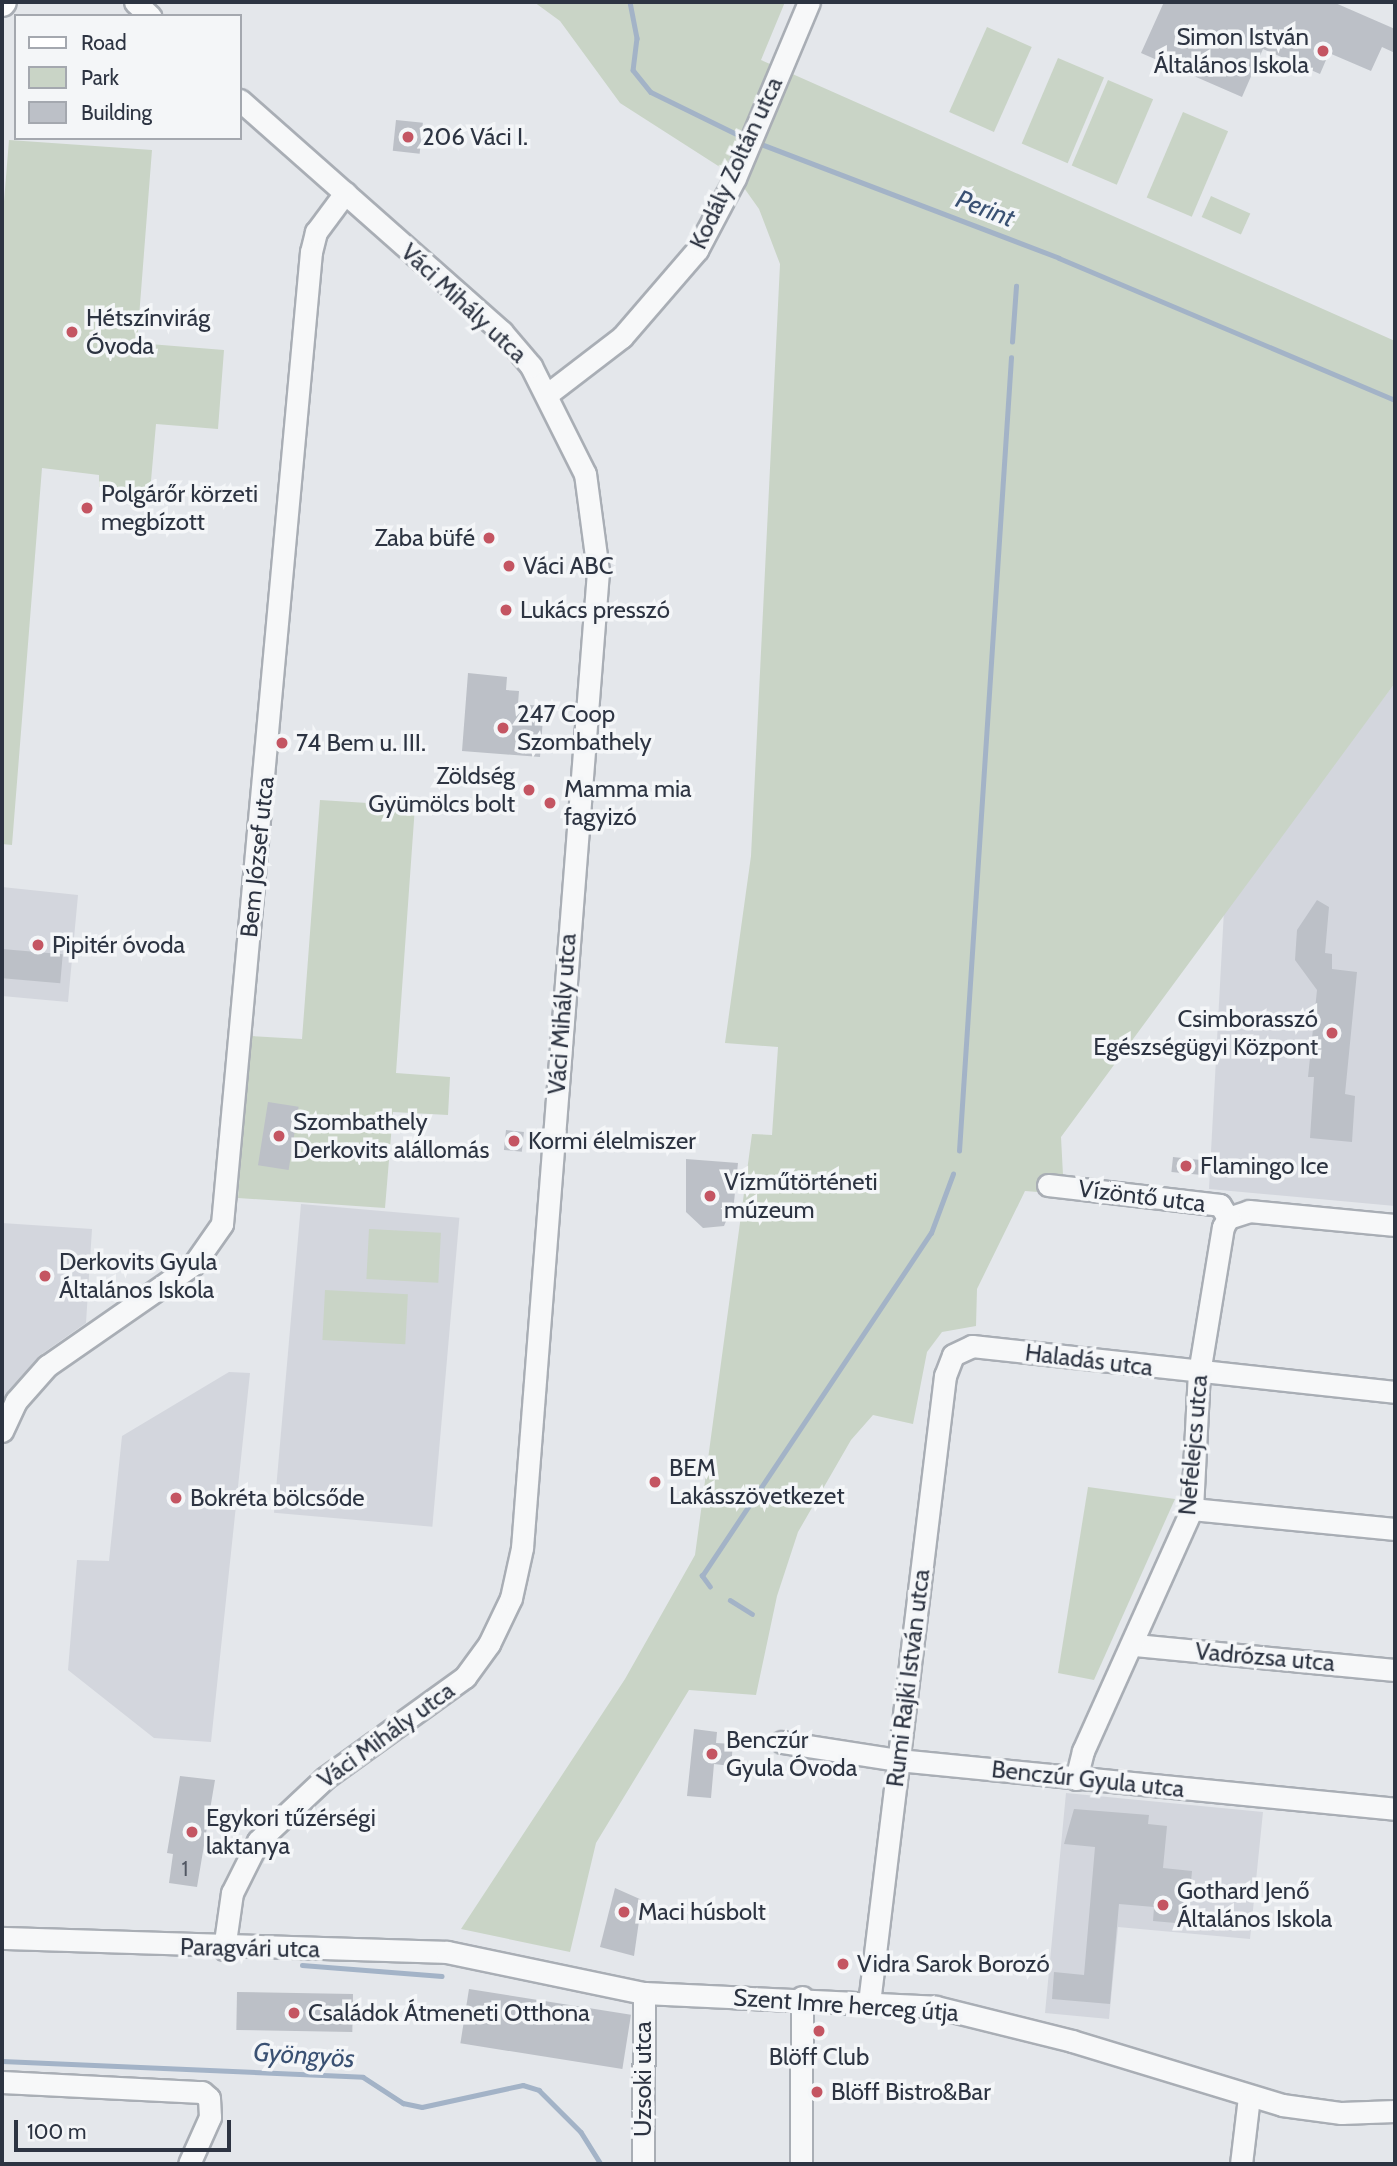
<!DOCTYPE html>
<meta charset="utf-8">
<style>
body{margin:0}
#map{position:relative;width:1397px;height:2166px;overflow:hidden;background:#e4e7eb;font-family:Cabin,sans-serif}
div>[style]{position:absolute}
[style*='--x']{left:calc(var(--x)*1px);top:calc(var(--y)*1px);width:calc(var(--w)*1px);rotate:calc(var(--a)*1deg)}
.built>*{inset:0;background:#d3d6dd;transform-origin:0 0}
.green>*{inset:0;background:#c9d4c6;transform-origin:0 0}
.stream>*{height:4.5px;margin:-2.25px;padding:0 2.25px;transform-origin:2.25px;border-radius:2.25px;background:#a3b3c7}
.building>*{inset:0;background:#bcc0c7;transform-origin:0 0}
.roads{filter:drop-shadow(2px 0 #a9aeb5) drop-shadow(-2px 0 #a9aeb5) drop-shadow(0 2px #a9aeb5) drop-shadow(0 -2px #a9aeb5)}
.minor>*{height:21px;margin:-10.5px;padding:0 10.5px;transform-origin:10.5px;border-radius:10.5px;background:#f7f8f9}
.major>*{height:26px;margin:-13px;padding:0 13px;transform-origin:13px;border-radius:13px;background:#fff}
.dots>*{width:19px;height:19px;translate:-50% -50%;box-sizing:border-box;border:4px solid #f4f6f8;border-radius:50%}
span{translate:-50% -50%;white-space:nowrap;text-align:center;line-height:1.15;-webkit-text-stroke:7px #f4f6f8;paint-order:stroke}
.number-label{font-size:21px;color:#515763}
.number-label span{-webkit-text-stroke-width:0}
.poi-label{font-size:24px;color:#2d3442}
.right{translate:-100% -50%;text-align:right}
.left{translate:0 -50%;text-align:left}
.street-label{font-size:24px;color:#2d3442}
.water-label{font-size:26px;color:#3a5173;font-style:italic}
.frame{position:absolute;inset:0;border:4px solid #2d3442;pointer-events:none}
.legend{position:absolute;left:14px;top:14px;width:228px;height:126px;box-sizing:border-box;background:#f4f6f8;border:2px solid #a4a8af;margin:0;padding:9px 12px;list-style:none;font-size:21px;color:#2d3442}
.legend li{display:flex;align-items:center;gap:14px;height:35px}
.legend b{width:35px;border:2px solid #a4a8af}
.scale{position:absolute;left:14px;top:2120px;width:217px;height:32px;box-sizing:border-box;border:4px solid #2d3442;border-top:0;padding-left:9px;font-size:21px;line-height:24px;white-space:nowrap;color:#2d3442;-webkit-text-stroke:5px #f4f6f8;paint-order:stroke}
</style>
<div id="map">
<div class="built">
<div style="clip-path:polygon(1395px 683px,1395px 1206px,1209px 1189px,1224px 910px)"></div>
<div style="clip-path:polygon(2px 887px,78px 895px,68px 1002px,2px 996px)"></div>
<div style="left:301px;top:1204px;width:159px;height:310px;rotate:5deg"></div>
<div style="clip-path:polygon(2px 1223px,92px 1229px,86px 1323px,39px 1356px,2px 1400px)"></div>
<div style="clip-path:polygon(229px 1372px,250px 1373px,211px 1742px,154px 1738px,68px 1670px,77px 1560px,109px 1561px,122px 1436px)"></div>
<div style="clip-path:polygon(1066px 1793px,1263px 1812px,1250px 1939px,1118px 1927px,1109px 2019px,1045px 2013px)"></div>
</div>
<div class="green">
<div style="clip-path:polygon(534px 2px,785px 2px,761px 60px,1395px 341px,1395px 683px,1061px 1137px,1064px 1194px,1025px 1191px,977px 1289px,976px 1326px,942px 1332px,927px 1352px,913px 1424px,873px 1415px,851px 1440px,798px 1532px,777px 1596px,756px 1695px,689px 1690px,596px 1843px,570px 1952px,461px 1929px,625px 1679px,695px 1555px,752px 1134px,772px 1135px,778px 1047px,725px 1043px,751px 856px,780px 264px,759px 209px,737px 178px,620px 103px,560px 21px)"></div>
<div style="left:987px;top:27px;width:49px;height:93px;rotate:24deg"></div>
<div style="left:1058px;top:58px;width:50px;height:93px;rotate:23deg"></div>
<div style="left:1108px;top:80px;width:49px;height:93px;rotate:23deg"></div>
<div style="left:1183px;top:112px;width:49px;height:93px;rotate:23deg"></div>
<div style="clip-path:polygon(9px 140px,152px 150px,137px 343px,224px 350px,218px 429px,156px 424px,150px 492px,99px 487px,99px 475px,42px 468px,12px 845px,2px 844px,2px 226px)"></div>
<div style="left:1211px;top:196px;width:43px;height:23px;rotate:24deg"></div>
<div style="clip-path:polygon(320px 800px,415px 806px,396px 1073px,450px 1077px,448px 1115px,393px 1112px,385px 1208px,238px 1198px,250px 1036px,302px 1039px)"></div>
<div style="left:369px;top:1229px;width:72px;height:50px;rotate:3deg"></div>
<div style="left:325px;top:1290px;width:83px;height:50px;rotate:3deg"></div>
<div style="clip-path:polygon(1088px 1487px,1175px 1499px,1094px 1680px,1058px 1673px)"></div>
</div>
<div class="stream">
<div style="--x:630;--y:2;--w:37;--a:79"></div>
<div style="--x:637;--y:38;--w:32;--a:97"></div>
<div style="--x:633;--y:70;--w:28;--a:51"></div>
<div style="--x:651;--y:92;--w:105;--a:26.1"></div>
<div style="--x:756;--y:142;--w:324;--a:20.9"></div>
<div style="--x:1059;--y:258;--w:365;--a:22.9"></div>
<div style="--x:1012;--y:342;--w:56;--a:-85.9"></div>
<div style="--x:959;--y:1151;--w:795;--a:-86.25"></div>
<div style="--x:710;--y:1587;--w:14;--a:-126"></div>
<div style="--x:702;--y:1576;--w:412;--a:-56.3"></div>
<div style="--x:931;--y:1233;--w:63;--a:-69.6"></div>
<div style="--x:730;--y:1600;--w:26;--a:32"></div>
<div style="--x:302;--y:1965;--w:140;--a:4.5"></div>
<div style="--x:2;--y:2061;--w:361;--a:2.5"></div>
<div style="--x:363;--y:2077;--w:48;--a:33"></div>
<div style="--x:403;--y:2103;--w:19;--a:12"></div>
<div style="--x:422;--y:2107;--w:103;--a:-12.3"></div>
<div style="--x:523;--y:2085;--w:17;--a:17"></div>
<div style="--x:539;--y:2090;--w:59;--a:45"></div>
<div style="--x:581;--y:2132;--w:38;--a:58"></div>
</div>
<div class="building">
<div style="clip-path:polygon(1164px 2px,1333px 2px,1395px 29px,1395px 53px,1382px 47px,1371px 71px,1329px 53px,1320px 74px,1263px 49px,1242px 97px,1141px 53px)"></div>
<div style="left:396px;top:120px;width:27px;height:31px;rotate:6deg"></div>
<div style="clip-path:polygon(468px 673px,507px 677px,506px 690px,519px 691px,518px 704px,544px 706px,540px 757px,462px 751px)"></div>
<div style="clip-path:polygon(1317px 900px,1329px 907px,1325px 953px,1332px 954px,1332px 969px,1357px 972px,1345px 1094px,1355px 1096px,1352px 1142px,1310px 1138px,1314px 1077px,1308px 1077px,1317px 990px,1295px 960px,1297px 930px)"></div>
<div style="left:2px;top:949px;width:61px;height:29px;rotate:5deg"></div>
<div style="left:268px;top:1102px;width:31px;height:64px;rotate:9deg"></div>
<div style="left:506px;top:1130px;width:18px;height:20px;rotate:6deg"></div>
<div style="left:1173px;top:1157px;width:28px;height:15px;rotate:6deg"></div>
<div style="clip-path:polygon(686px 1159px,738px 1163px,734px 1202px,724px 1226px,703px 1228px,686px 1212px)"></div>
<div style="clip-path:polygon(694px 1729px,717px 1732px,716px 1743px,733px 1744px,731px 1766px,714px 1764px,711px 1798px,687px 1796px)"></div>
<div style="clip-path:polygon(180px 1776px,215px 1780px,197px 1887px,169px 1883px,173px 1854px,167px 1853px)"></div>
<div style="clip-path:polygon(1074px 1809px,1149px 1815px,1148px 1824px,1167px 1826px,1163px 1868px,1192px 1871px,1187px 1924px,1153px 1921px,1154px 1907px,1119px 1904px,1110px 2004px,1052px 1999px,1054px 1972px,1084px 1975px,1095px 1847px,1064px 1844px)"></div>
<div style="clip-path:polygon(615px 1888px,642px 1900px,634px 1956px,600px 1947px)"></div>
<div style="left:469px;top:1989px;width:164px;height:55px;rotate:9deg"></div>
<div style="left:237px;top:1992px;width:116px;height:38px;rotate:1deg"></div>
</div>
<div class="roads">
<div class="minor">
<div style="--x:135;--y:2;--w:21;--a:43"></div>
<div style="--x:549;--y:393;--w:92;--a:-37.5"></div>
<div style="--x:622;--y:337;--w:115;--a:-49.2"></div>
<div style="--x:697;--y:250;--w:81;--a:-62.2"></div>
<div style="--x:735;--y:178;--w:191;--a:-67.2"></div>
<div style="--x:1048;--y:1185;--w:173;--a:6.6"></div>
<div style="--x:1220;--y:1205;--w:15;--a:58"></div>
<div style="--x:2;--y:1431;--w:33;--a:-65"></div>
<div style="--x:16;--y:1401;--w:47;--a:-48.5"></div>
<div style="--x:47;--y:1366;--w:179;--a:-34.8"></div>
<div style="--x:194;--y:1264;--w:49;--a:-55"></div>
<div style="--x:222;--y:1224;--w:976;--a:-84.77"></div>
<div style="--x:311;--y:252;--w:21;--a:-76"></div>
<div style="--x:316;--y:232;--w:49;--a:-53.4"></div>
<div style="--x:1192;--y:1509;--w:204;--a:5.6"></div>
<div style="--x:1135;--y:1645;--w:261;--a:5.5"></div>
<div style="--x:782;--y:1742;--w:117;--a:8.8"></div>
<div style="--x:898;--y:1760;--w:499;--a:5.6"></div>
<div style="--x:1076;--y:1779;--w:29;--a:-76"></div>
<div style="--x:1083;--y:1751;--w:265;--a:-65.8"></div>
<div style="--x:1192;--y:1509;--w:136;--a:-87.1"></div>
<div style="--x:1199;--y:1373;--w:148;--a:-80.7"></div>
<div style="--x:1223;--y:1227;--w:10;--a:-61"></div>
<div style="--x:1228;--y:1218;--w:22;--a:-18"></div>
<div style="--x:1249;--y:1211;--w:147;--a:5.5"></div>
<div style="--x:2;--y:1938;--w:445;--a:1.8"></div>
<div style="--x:447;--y:1952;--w:201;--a:11.8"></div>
<div style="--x:644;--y:1993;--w:292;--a:2.7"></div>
<div style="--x:936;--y:2007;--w:140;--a:14"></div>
<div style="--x:1072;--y:2041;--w:220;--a:16.9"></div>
<div style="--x:1282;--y:2105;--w:60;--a:7.7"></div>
<div style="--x:1341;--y:2113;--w:54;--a:-2.1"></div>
<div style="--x:224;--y:1949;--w:57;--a:-81.9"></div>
<div style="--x:232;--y:1893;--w:58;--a:-63.4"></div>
<div style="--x:258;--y:1841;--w:92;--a:-43.2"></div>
<div style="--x:325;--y:1778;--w:173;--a:-35.8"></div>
<div style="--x:465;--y:1677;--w:41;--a:-54"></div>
<div style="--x:489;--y:1644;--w:51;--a:-64.4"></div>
<div style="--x:511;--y:1598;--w:51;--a:-77.6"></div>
<div style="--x:522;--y:1548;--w:980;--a:-85.55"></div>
<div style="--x:598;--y:571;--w:98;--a:-97.6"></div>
<div style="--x:585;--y:474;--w:121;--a:-116.6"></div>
<div style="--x:531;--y:366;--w:45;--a:-130.5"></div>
<div style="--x:502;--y:332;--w:350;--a:-138.5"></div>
<div style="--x:869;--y:2003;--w:632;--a:-83.09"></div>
<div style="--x:945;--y:1376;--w:22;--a:-69"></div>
<div style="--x:953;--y:1355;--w:21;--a:-25"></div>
<div style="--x:972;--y:1346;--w:425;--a:6.2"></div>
<div style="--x:2;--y:2082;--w:200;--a:2.9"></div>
<div style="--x:202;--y:2092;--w:9;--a:41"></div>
<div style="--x:209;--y:2098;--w:19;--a:87"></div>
<div style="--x:210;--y:2117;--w:51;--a:114.1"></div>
<div style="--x:643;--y:2164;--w:171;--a:-89.7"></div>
<div style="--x:801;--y:2164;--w:167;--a:-89.7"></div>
<div style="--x:1241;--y:2164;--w:67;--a:-83.2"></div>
</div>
<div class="major">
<div style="--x:2;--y:3;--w:1;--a:-45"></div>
</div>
</div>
<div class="dots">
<div style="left:1323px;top:51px;background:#c45562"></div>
<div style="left:408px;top:137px;background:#c45562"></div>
<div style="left:72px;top:332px;background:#c45562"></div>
<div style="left:87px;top:508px;background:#c45562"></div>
<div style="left:489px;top:538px;background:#c45562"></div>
<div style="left:509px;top:566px;background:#c45562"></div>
<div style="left:506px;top:610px;background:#c45562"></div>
<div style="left:503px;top:728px;background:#c45562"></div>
<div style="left:282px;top:743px;background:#c45562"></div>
<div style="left:529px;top:790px;background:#c45562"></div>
<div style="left:550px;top:803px;background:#c45562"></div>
<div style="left:38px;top:945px;background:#c45562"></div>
<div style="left:1332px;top:1033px;background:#c45562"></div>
<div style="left:279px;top:1136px;background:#c45562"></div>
<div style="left:514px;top:1141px;background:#c45562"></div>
<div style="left:1186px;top:1166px;background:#c45562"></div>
<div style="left:710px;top:1196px;background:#c45562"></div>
<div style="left:45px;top:1276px;background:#c45562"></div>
<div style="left:655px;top:1482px;background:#c45562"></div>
<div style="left:176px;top:1498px;background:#c45562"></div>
<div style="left:712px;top:1754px;background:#c45562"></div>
<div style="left:192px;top:1832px;background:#c45562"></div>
<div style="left:1163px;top:1905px;background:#c45562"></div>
<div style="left:624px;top:1912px;background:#c45562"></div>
<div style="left:843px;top:1964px;background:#c45562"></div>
<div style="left:294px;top:2013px;background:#c45562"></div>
<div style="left:819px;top:2031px;background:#c45562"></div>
<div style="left:817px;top:2092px;background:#c45562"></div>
</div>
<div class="number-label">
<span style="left:185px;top:1869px">1</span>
</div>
<div class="poi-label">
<span class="right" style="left:1309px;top:51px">Simon István<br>Általános Iskola</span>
<span class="left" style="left:422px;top:137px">206 Váci I.</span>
<span class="left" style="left:86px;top:332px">Hétszínvirág<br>Óvoda</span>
<span class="left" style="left:101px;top:508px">Polgárőr körzeti<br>megbízott</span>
<span class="right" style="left:475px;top:538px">Zaba büfé</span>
<span class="left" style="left:523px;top:566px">Váci ABC</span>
<span class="left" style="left:520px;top:610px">Lukács presszó</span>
<span class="left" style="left:517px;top:728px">247 Coop<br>Szombathely</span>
<span class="left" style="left:296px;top:743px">74 Bem u. III.</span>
<span class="right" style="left:515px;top:790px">Zöldség<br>Gyümölcs bolt</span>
<span class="left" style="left:564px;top:803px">Mamma mia<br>fagyizó</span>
<span class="left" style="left:52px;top:945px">Pipitér óvoda</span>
<span class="right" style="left:1318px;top:1033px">Csimborasszó<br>Egészségügyi Központ</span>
<span class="left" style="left:293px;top:1136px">Szombathely<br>Derkovits alállomás</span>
<span class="left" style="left:528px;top:1141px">Kormi élelmiszer</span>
<span class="left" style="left:1200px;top:1166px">Flamingo Ice</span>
<span class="left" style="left:724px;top:1196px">Vízműtörténeti<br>múzeum</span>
<span class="left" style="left:59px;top:1276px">Derkovits Gyula<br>Általános Iskola</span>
<span class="left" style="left:669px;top:1482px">BEM<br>Lakásszövetkezet</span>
<span class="left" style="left:190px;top:1498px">Bokréta bölcsőde</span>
<span class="left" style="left:726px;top:1754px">Benczúr<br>Gyula Óvoda</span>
<span class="left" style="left:206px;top:1832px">Egykori tűzérségi<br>laktanya</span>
<span class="left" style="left:1177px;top:1905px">Gothard Jenő<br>Általános Iskola</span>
<span class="left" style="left:638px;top:1912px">Maci húsbolt</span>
<span class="left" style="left:857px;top:1964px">Vidra Sarok Borozó</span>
<span class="left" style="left:308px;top:2013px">Családok Átmeneti Otthona</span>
<span style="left:819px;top:2057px">Blöff Club</span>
<span class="left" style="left:831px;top:2092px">Blöff Bistro&amp;Bar</span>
</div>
<div class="street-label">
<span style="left:736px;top:163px;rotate:-65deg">Kodály Zoltán utca</span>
<span style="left:464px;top:303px;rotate:43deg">Váci Mihály utca</span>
<span style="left:257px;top:857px;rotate:-84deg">Bem József utca</span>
<span style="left:562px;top:1014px;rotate:-86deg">Váci Mihály utca</span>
<span style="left:1142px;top:1196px;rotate:7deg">Vízöntő utca</span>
<span style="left:1089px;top:1360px;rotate:7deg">Haladás utca</span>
<span style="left:1193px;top:1445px;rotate:-85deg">Nefelejcs utca</span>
<span style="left:1265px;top:1657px;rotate:5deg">Vadrózsa utca</span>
<span style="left:908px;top:1678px;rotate:-83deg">Rumi Rajki István utca</span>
<span style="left:386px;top:1735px;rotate:-36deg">Váci Mihály utca</span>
<span style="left:1088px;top:1779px;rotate:6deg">Benczúr Gyula utca</span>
<span style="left:250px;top:1948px;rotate:1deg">Paragvári utca</span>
<span style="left:846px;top:2005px;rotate:4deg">Szent Imre herceg útja</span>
<span style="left:643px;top:2079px;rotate:-90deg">Uzsoki utca</span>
</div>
<div class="water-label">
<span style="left:985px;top:209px;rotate:21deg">Perint</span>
<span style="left:304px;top:2056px;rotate:4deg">Gyöngyös</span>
</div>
<div class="frame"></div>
<ul class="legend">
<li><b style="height:9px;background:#fff"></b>Road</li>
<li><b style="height:19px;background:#c9d4c6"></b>Park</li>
<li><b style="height:19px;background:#bcc0c7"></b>Building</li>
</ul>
<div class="scale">100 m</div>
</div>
